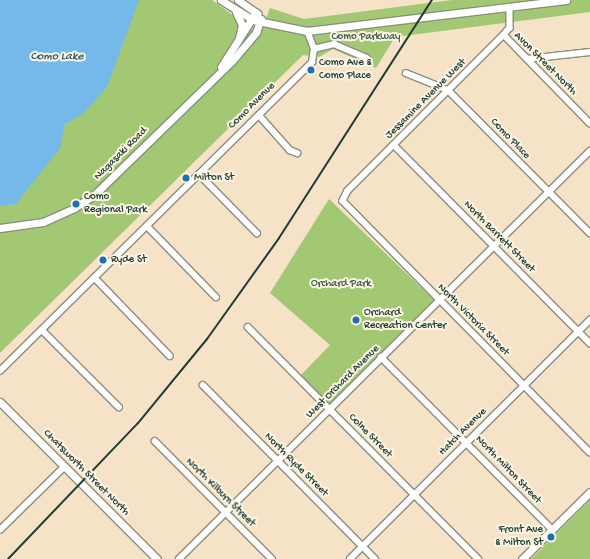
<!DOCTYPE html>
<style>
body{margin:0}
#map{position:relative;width:590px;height:559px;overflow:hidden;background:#f5e2c7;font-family:"Gochi Hand",sans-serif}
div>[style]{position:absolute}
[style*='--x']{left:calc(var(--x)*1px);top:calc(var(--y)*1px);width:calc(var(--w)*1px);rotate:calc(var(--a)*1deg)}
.green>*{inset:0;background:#a3c873}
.water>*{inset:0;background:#74b9ea}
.roads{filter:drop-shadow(1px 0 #8a907e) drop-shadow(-1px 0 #8a907e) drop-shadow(0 1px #8a907e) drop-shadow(0 -1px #8a907e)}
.minor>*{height:5.5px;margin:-2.75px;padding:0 2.75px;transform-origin:2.75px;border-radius:2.75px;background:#fff}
.tertiary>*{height:7px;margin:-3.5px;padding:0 3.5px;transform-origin:3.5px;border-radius:3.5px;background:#fff}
.rail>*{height:2px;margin:-1px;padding:0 1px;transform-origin:1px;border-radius:1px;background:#1f3d34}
.dots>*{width:11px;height:11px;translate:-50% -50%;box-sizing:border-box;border:2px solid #fcf5e5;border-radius:50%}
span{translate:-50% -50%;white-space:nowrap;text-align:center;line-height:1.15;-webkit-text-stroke:4px #fcf5e5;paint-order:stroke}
.park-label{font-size:11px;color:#395941}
.poi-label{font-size:11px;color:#1f3d34}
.left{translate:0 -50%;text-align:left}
.right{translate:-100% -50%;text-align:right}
.street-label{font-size:11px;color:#1f3d34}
.water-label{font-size:12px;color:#345c62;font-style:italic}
</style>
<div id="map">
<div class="green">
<div style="clip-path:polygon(0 0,212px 0,260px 35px,270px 8px,304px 19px,452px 0,590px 0,590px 12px,395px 37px,376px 68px,333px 49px,319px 57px,303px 55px,0 353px)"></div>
<div style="clip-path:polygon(329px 199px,434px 300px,329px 405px,300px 376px,330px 345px,270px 293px)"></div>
<div style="clip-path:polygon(590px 500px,590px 559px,531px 559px)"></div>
</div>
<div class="water">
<div style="clip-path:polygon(0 0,139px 0,107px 87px,83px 114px,65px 124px,60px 148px,16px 204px,0 206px)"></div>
</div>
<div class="roads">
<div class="minor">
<div style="--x:510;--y:7;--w:21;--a:90"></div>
<div style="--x:510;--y:28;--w:9;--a:131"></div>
<div style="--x:504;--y:35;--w:221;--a:135"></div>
<div style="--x:348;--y:191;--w:11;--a:117"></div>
<div style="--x:343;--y:201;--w:352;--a:45.5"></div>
<div style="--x:504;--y:35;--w:123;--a:45.7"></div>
<div style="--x:314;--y:49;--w:21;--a:-14"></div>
<div style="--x:334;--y:44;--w:36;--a:23"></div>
<div style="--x:527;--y:59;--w:63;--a:-6.3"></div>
<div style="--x:406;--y:73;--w:45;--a:22"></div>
<div style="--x:448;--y:90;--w:202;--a:45.2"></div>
<div style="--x:259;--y:115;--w:47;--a:48.5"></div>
<div style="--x:290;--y:150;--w:8;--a:23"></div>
<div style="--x:394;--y:145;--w:279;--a:45.3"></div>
<div style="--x:199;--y:174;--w:83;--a:45.5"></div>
<div style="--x:147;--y:226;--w:99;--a:45.8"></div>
<div style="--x:95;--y:278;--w:108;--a:46.1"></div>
<div style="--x:248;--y:327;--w:327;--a:45.2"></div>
<div style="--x:42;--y:330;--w:109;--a:45"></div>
<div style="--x:381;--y:357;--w:243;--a:45.2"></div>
<div style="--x:0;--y:371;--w:439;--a:-44.7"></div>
<div style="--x:312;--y:62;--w:13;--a:-81"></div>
<div style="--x:314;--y:49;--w:19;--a:-111"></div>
<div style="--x:203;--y:385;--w:245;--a:45.3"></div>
<div style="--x:155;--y:441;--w:166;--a:45.2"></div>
<div style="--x:0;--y:530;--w:90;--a:-44.5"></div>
<div style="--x:179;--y:559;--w:579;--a:-44.79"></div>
<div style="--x:350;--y:559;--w:339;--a:-44.9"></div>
</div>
<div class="tertiary">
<div style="--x:221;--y:0;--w:38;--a:32"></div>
<div style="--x:253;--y:20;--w:55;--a:11.5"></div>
<div style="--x:307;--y:31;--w:261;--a:-6.8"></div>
<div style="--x:238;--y:0;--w:24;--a:35"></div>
<div style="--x:236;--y:12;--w:14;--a:65"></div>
<div style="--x:242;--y:25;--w:13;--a:103"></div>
<div style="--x:221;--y:67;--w:65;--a:-57.5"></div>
<div style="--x:0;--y:228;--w:43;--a:-7.9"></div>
<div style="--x:43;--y:222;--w:34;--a:-24"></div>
<div style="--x:74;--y:208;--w:24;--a:-33"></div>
<div style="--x:94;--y:195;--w:192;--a:-44.2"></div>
<div style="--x:232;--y:61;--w:38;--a:-50"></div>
<div style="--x:256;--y:32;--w:14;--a:-69"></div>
<div style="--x:0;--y:402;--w:222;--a:45"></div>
<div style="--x:522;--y:559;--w:95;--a:-44.6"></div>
</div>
</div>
<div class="rail">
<div style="--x:8;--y:559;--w:188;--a:-46.3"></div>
<div style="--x:138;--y:423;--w:109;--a:-50.6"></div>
<div style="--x:207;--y:339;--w:124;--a:-54.5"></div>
<div style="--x:279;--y:238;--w:283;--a:-57.3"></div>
</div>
<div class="dots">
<div style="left:311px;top:70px;background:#1f6fb2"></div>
<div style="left:186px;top:178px;background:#1f6fb2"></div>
<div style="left:76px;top:204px;background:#1f6fb2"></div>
<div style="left:103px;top:260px;background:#1f6fb2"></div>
<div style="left:356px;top:320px;background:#1f6fb2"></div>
<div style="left:551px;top:537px;background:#1f6fb2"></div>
</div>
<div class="park-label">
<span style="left:366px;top:37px">Como Parkway</span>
<span style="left:341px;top:284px">Orchard Park</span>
</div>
<div class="poi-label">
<span class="left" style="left:319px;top:70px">Como Ave &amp;<br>Como Place</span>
<span class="left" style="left:194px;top:178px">Milton St</span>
<span class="left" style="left:84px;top:204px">Como<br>Regional Park</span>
<span class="left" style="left:111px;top:260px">Ryde St</span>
<span class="left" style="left:364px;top:320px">Orchard<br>Recreation Center</span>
<span class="right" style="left:543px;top:537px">Front Ave<br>&amp; Milton St</span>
</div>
<div class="street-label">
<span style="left:545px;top:64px;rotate:45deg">Avon Street North</span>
<span style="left:426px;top:99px;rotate:-45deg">Jessamine Avenue West</span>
<span style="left:252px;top:106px;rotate:-45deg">Como Avenue</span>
<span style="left:510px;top:139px;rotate:46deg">Como Place</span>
<span style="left:121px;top:154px;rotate:-45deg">Nagasaki Road</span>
<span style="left:499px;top:237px;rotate:45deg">North Barrett Street</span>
<span style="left:473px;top:320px;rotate:45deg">North Victoria Street</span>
<span style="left:343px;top:382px;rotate:-45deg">West Orchard Avenue</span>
<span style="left:463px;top:432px;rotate:-45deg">Hatch Avenue</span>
<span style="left:370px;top:436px;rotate:45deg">Colne Street</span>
<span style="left:296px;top:465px;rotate:45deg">North Ryde Street</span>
<span style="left:508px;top:470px;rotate:46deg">North Milton Street</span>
<span style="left:86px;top:473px;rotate:45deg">Chatsworth Street North</span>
<span style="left:220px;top:493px;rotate:45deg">North Kilburn Street</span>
</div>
<div class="water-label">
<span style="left:57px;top:58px">Como Lake</span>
</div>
</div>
